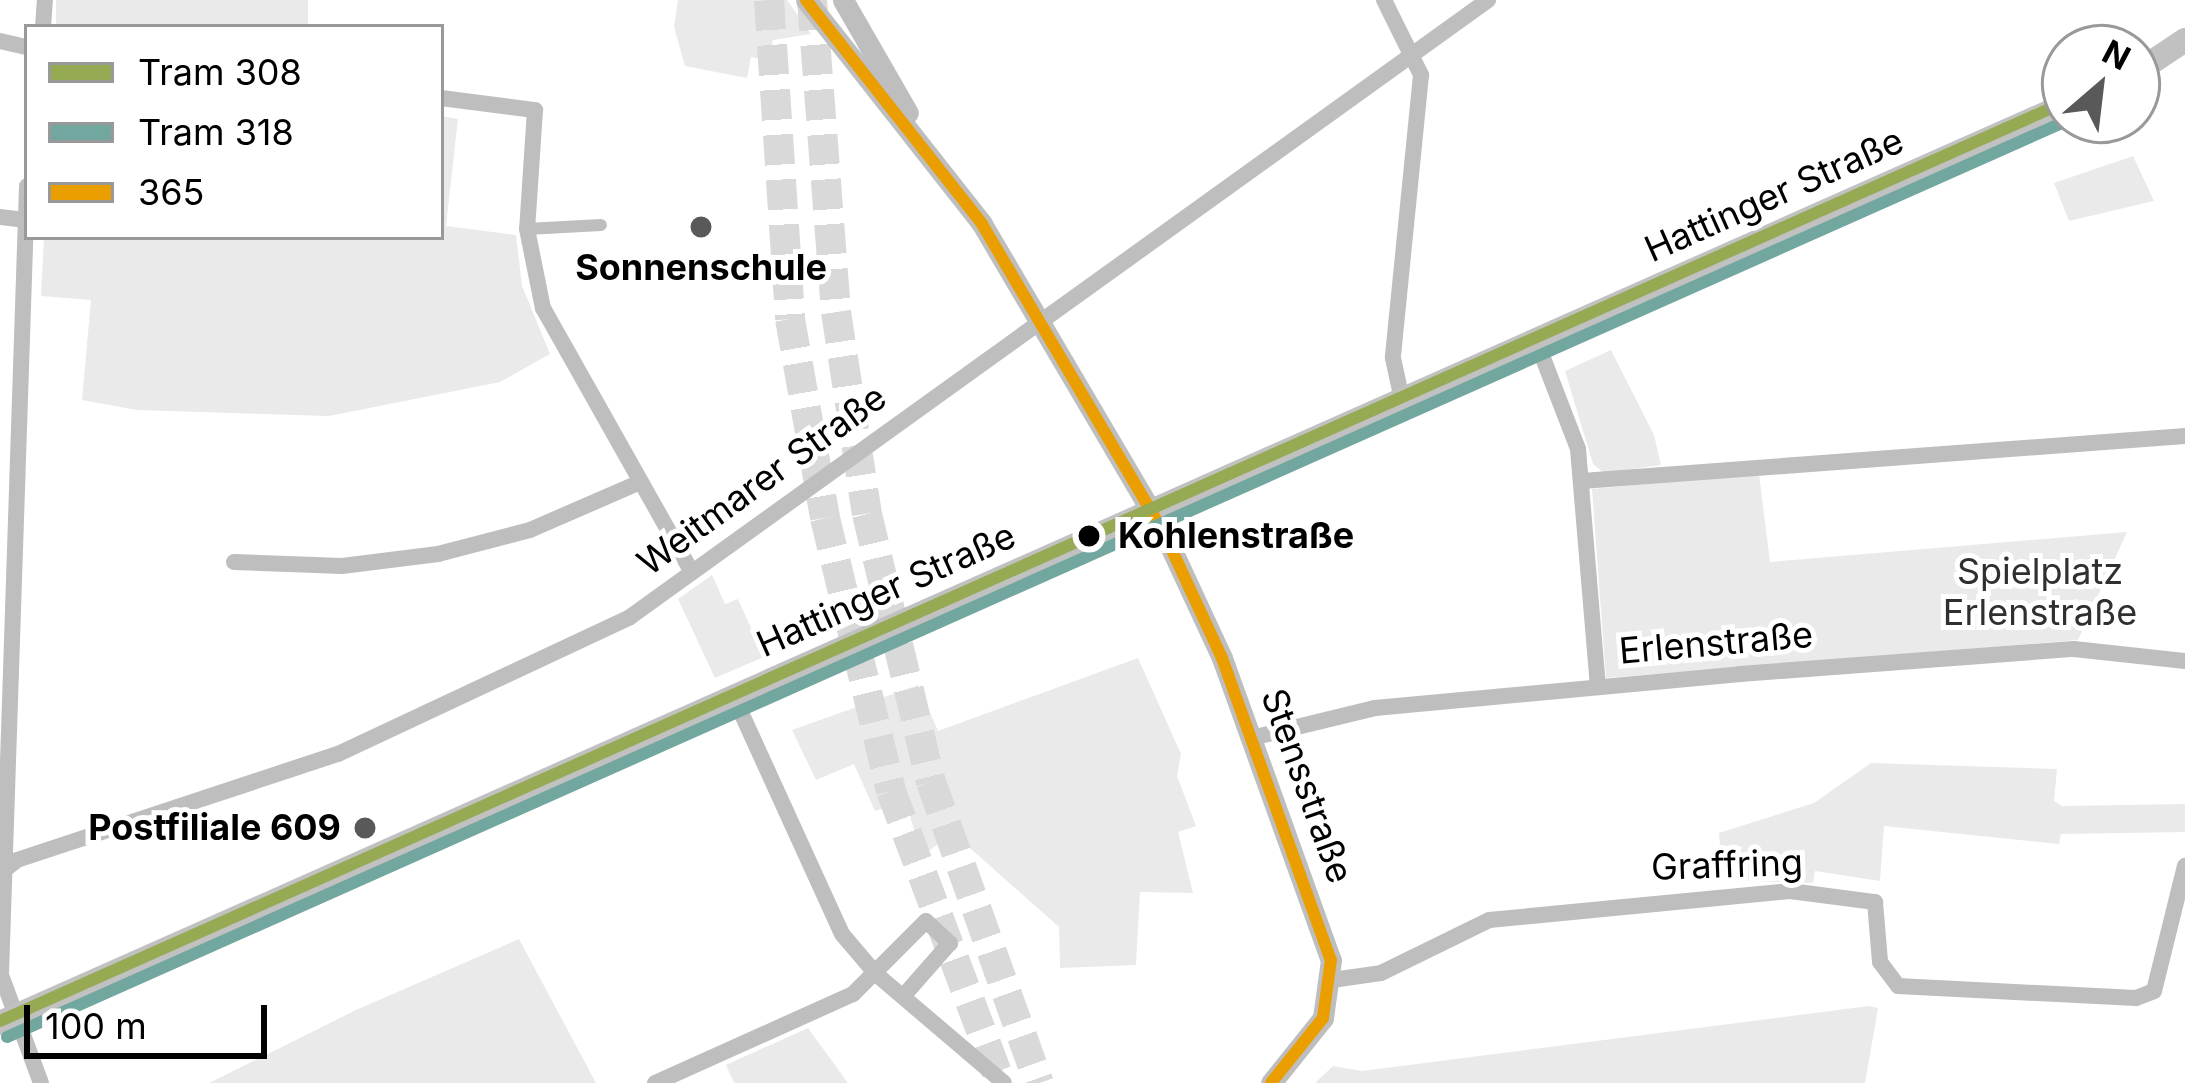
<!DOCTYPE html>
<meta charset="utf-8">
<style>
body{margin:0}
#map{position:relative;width:2185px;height:1083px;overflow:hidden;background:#fff;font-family:Inter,sans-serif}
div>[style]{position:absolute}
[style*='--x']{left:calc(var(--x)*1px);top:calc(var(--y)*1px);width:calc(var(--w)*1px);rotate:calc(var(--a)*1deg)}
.green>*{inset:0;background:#eaeaea;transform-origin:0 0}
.motorway-tunnel>*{height:30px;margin-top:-15px;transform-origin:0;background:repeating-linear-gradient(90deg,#d9d9d9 0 30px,transparent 0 45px)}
.pedestrian>*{height:12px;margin:-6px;padding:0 6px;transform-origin:6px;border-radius:6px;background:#bebebe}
.minor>*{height:16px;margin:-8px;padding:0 8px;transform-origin:8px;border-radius:8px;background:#bebebe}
.tertiary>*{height:21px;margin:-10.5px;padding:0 10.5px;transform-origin:10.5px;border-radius:10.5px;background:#bebebe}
.secondary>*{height:24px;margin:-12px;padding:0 12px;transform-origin:12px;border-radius:12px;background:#c1c1c1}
.bus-1>*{height:12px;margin:-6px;padding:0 6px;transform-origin:6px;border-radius:6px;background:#eb9e00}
.tram-1>*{height:12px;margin:-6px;padding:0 6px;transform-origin:6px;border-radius:6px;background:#95aa53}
.tram-2>*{height:12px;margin:-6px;padding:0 6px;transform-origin:6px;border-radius:6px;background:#72a7a0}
.dots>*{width:33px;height:33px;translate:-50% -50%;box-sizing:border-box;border:6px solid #fff;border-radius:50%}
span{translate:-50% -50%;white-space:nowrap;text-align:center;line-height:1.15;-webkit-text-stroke:10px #fff;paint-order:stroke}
.street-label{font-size:36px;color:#000}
.poi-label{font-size:36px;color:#000;font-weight:700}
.right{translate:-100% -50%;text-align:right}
.stop-label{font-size:36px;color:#000;font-weight:700}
.left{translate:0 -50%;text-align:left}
.park-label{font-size:36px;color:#2f2f2f}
.legend{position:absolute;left:24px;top:24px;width:420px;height:216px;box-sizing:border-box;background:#fff;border:3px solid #999;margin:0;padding:15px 21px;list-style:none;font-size:36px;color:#000}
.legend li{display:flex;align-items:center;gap:24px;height:60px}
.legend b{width:60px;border:3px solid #999}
.north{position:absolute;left:2041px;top:24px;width:120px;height:120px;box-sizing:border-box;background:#fff;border:3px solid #999;border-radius:50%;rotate:28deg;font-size:33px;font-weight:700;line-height:48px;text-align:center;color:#000}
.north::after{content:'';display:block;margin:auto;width:42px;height:54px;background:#595959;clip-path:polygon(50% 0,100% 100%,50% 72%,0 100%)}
.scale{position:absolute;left:24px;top:1005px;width:243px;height:54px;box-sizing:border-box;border:6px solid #000;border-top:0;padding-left:15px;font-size:36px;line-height:42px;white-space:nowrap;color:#000;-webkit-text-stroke:9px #fff;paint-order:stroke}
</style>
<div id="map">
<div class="green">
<div style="left:56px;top:0;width:252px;height:27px"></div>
<div style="clip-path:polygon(678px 0,787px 0,811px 34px,773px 40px,769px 60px,751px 57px,747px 78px,685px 66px,674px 27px)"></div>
<div style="clip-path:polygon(441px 116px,458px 119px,446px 226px,516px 235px,522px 286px,550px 354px,500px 382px,329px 416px,137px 410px,82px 400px,91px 300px,41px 296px,44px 237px,441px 237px)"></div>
<div style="clip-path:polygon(2133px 156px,2154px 201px,2069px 221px,2054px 183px)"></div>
<div style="clip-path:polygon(1611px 350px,1654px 435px,1661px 465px,1604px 473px,1593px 464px,1565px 371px)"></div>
<div style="clip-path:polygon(1759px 474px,1770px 562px,2127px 532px,2078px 640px,1606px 678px,1592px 489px)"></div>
<div style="clip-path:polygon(712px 575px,725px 604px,738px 599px,764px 657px,715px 678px,678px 599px)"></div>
<div style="clip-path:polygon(1138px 658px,1181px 754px,1177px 776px,1196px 826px,1178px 832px,1193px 893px,1140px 892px,1136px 965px,1060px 968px,1059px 927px,953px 833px,922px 856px,909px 813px,894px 819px,887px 807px,875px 811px,854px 764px,816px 780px,792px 730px,918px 685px,938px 731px)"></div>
<div style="clip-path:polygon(1871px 763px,2057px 769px,2054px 801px,2062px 806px,2185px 804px,2185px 832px,2061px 834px,2059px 844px,1884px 826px,1880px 881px,1815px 871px,1813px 883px,1723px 880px,1719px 833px,1814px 803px)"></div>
<div style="clip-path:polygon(519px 939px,596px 1083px,209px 1083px,356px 1010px)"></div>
<div style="clip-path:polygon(1869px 1006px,1878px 1008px,1865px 1083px,1315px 1083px,1333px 1066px,1362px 1071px)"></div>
<div style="clip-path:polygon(808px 1028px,848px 1083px,734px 1083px,726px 1065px)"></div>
</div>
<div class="motorway-tunnel">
<div style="--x:769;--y:0;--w:320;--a:86.2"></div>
<div style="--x:790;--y:319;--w:202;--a:80"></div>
<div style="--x:825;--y:518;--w:281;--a:76.4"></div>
<div style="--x:891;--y:791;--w:312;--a:69.4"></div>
<div style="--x:812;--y:0;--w:313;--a:85.6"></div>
<div style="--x:836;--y:312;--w:204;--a:81.3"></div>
<div style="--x:867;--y:514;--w:276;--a:76.6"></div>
<div style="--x:931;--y:782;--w:320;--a:70.3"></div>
</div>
<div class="pedestrian">
<div style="--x:527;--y:229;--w:74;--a:-3.1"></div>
</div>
<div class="minor">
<div style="--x:1384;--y:0;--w:84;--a:63.7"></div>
<div style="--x:1421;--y:75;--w:284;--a:95.7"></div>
<div style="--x:1393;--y:358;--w:43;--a:77.9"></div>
<div style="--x:43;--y:27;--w:27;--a:-86"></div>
<div style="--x:0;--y:41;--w:28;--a:13"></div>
<div style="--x:441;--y:98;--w:95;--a:7.3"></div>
<div style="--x:535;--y:110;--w:119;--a:93.8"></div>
<div style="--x:527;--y:229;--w:81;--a:78.6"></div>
<div style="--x:543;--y:308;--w:303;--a:60.6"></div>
<div style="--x:27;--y:186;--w:789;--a:91.89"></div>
<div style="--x:1;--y:975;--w:115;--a:69.7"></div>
<div style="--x:0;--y:217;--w:24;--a:7"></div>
<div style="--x:1536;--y:340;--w:117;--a:68.9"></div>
<div style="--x:1578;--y:449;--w:237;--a:85.2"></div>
<div style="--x:1582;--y:481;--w:605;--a:-4.27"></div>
<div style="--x:234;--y:562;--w:108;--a:2.1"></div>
<div style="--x:342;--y:566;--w:97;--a:-7.1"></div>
<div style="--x:438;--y:554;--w:95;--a:-14.6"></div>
<div style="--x:530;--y:530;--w:116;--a:-23.5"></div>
<div style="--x:734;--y:697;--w:260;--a:65.5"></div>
<div style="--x:842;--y:934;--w:52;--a:49.6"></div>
<div style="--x:876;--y:974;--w:168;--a:40.4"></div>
<div style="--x:1256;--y:737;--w:122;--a:-13.7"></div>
<div style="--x:1375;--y:708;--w:367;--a:-5.3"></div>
<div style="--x:1740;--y:674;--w:335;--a:-4.3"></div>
<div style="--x:2074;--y:649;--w:112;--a:6.2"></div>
<div style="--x:0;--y:873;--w:21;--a:-37"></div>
<div style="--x:17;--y:860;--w:338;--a:-18.3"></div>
<div style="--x:338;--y:754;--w:323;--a:-25.1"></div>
<div style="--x:630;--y:617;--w:1057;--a:-35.72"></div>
<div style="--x:1332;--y:980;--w:49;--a:-8.1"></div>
<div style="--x:1381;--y:973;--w:120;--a:-26.1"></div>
<div style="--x:1489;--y:920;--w:302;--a:-5.5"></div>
<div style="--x:1790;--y:891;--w:86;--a:7.4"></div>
<div style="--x:1875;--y:902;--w:60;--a:85.2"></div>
<div style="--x:1880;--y:962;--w:30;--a:53"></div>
<div style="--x:1898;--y:986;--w:238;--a:2.9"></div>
<div style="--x:2136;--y:998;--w:19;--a:-21"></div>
<div style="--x:2154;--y:991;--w:129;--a:-76.1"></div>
<div style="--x:655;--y:1083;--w:217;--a:-24.2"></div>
<div style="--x:853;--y:994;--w:103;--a:-45"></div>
<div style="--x:926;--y:921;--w:33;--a:43"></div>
<div style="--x:950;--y:943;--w:67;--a:131.3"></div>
</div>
<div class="tertiary">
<div style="--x:806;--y:0;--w:285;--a:51.8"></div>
<div style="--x:982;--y:224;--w:359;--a:59.5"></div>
<div style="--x:1164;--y:533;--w:138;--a:65.1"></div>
<div style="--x:1222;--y:658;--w:321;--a:70.2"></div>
<div style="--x:1331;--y:960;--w:59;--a:97.9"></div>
<div style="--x:1323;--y:1018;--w:83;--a:128.7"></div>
<div style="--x:843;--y:0;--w:130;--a:60.1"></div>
</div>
<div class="secondary">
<div style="--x:2137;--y:72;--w:58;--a:-33.7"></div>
<div style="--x:0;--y:1023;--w:2260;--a:-23.97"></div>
</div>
<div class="bus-1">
<div style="--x:806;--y:0;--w:285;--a:51.8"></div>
<div style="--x:982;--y:224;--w:359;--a:59.5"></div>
<div style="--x:1164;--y:533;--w:138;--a:65.1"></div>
<div style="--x:1222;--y:658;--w:321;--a:70.2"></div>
<div style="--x:1331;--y:960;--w:59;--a:97.9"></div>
<div style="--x:1323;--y:1018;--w:83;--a:128.7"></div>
</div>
<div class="tram-1">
<div style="--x:0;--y:1021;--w:2260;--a:-23.99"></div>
</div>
<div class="tram-2">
<div style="--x:7;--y:1037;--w:2257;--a:-23.98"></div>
</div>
<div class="dots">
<div style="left:701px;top:227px;background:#595959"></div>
<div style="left:1089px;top:536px;background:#000"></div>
<div style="left:365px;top:828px;background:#595959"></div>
</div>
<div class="street-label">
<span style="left:1774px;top:195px;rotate:-24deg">Hattinger Straße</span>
<span style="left:762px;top:480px;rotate:-36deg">Weitmarer Straße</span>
<span style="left:886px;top:590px;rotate:-24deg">Hattinger Straße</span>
<span style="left:1716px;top:643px;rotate:-5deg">Erlenstraße</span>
<span style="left:1307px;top:786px;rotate:70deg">Stensstraße</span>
<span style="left:1727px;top:865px;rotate:-2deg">Graffring</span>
</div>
<div class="poi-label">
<span style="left:701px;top:268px">Sonnenschule</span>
<span class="right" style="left:341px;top:828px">Postfiliale 609</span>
</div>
<div class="stop-label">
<span class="left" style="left:1118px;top:536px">Kohlenstraße</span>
</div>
<div class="park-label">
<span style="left:2040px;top:592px">Spielplatz<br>Erlenstraße</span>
</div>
<ul class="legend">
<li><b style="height:15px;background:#95aa53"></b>Tram 308</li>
<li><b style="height:15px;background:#72a7a0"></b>Tram 318</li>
<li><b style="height:15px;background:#eb9e00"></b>365</li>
</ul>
<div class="north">N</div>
<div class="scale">100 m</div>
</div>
